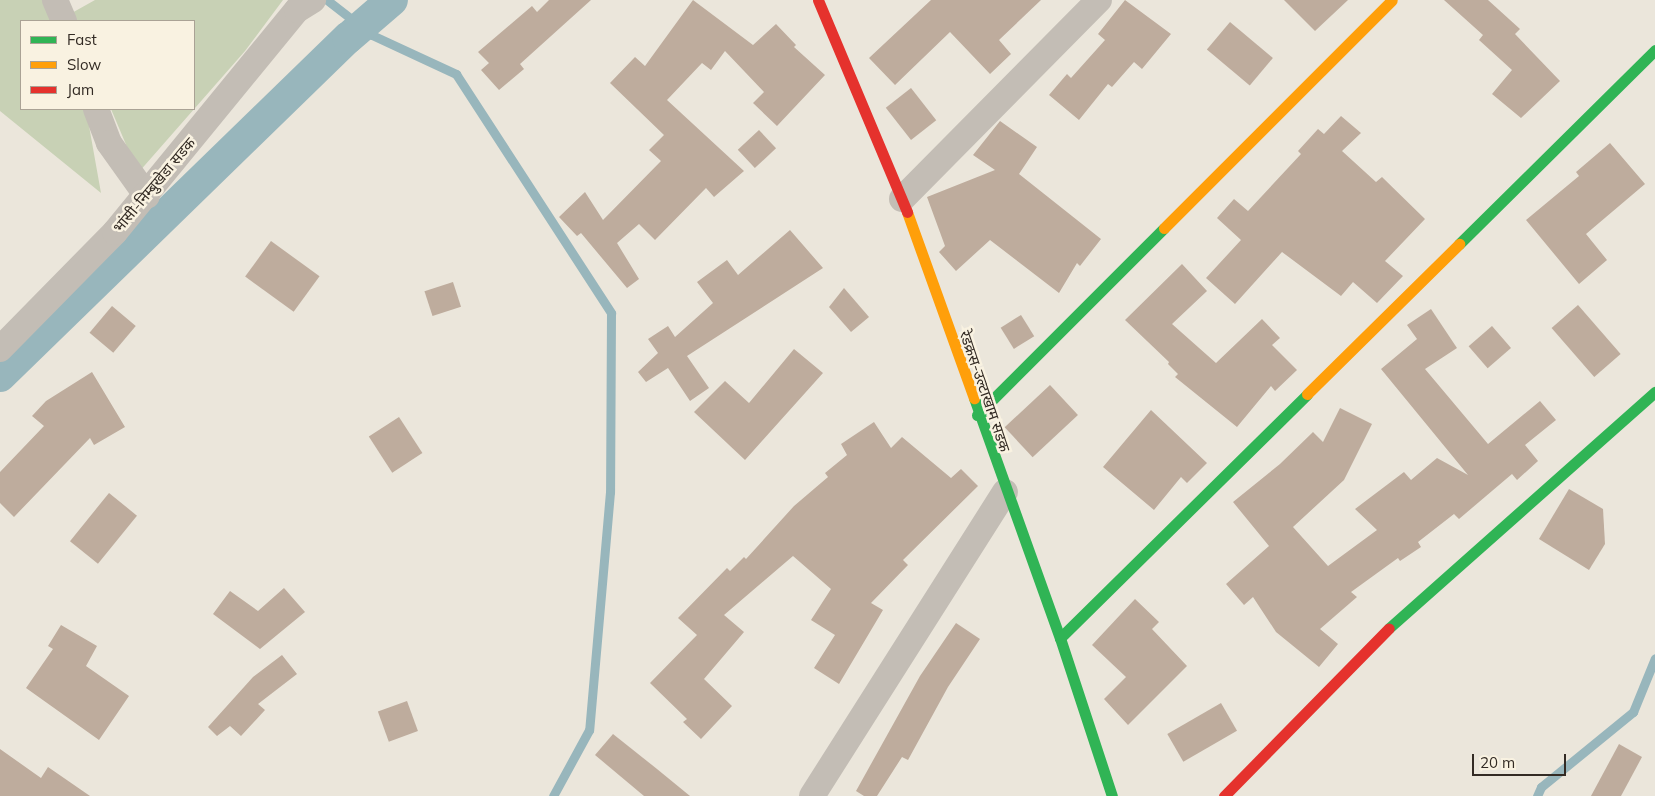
<!DOCTYPE html>
<meta charset="utf-8">
<style>
body{margin:0}
#map{position:relative;width:1655px;height:796px;overflow:hidden;background:#ebe6db;font-family:Mulish,"Noto Sans Devanagari",sans-serif}
div>[style]{position:absolute}
[style*='--x']{left:calc(var(--x)*1px);top:calc(var(--y)*1px);width:calc(var(--w)*1px);rotate:calc(var(--a)*1deg)}
.green>*{inset:0;background:#c8d1b5}
.stream>*{height:9px;margin:-4.5px;padding:0 4.5px;transform-origin:4.5px;border-radius:4.5px;background:#98b6bc}
.canal>*{height:32px;margin:-16px;padding:0 16px;transform-origin:16px;border-radius:16px;background:#98b6bc}
.building>*{inset:0;background:#beac9d;transform-origin:0 0}
.street>*{height:26px;margin:-13px;padding:0 13px;transform-origin:13px;border-radius:13px;background:#c3bdb5}
.fast>*{height:11px;margin:-5.5px;padding:0 5.5px;transform-origin:5.5px;border-radius:5.5px;background:#30b455}
.slow>*{height:11px;margin:-5.5px;padding:0 5.5px;transform-origin:5.5px;border-radius:5.5px;background:#ff9f0a}
.jam>*{height:11px;margin:-5.5px;padding:0 5.5px;transform-origin:5.5px;border-radius:5.5px;background:#e5322d}
span{translate:-50% -50%;white-space:nowrap;text-align:center;line-height:1.15;-webkit-text-stroke:5px #f9f2e1;paint-order:stroke}
.street-label{font-size:15px;color:#332b24}
.legend{position:absolute;left:20px;top:20px;width:175px;height:90px;box-sizing:border-box;background:#f9f2e1;border:1px solid #aaa295;margin:0;padding:6px 9px;list-style:none;font-size:15px;color:#332b24}
.legend li{display:flex;align-items:center;gap:10px;height:25px}
.legend b{width:25px;border:1px solid #aaa295}
.scale{position:absolute;left:1472px;top:754px;width:94px;height:22px;box-sizing:border-box;border:2px solid #332b24;border-top:0;padding-left:6px;font-size:15px;line-height:18px;white-space:nowrap;color:#332b24;-webkit-text-stroke:4px #f9f2e1;paint-order:stroke}
</style>
<div id="map">
<div class="green">
<div style="clip-path:polygon(0 0,45px 0,53px 21px,21px 21px,21px 109px,86px 109px,101px 193px,0 111px)"></div>
<div style="clip-path:polygon(95px 0,283px 0,245px 51px,138px 173px,111px 109px,194px 109px,194px 21px,73px 21px,70px 14px)"></div>
</div>
<div class="stream">
<div style="--x:327;--y:0;--w:57;--a:37.9"></div>
<div style="--x:372;--y:35;--w:93;--a:24.9"></div>
<div style="--x:456;--y:74;--w:285;--a:57"></div>
<div style="--x:611;--y:313;--w:179;--a:90.3"></div>
<div style="--x:610;--y:492;--w:239;--a:95"></div>
<div style="--x:589;--y:730;--w:75;--a:118.6"></div>
<div style="--x:1537;--y:796;--w:10;--a:-66"></div>
<div style="--x:1541;--y:787;--w:119;--a:-39.2"></div>
<div style="--x:1633;--y:712;--w:58;--a:-67.8"></div>
</div>
<div class="canal">
<div style="--x:0;--y:376;--w:485;--a:-44.2"></div>
<div style="--x:348;--y:38;--w:58;--a:-40.8"></div>
</div>
<div class="building">
<div style="clip-path:polygon(549px 0,591px 0,520px 64px,524px 69px,499px 90px,481px 70px,489px 63px,478px 52px,532px 6px,537px 12px)"></div>
<div style="clip-path:polygon(693px 0,753px 45px,776px 24px,796px 45px,794px 47px,825px 75px,777px 126px,753px 103px,764px 92px,725px 51px,711px 70px,702px 63px,667px 100px,744px 171px,714px 197px,706px 188px,655px 240px,639px 224px,617px 243px,639px 279px,627px 288px,581px 233px,577px 236px,559px 217px,585px 192px,603px 220px,661px 161px,649px 150px,664px 135px,610px 83px,635px 57px,645px 66px)"></div>
<div style="clip-path:polygon(931px 0,1041px 0,999px 40px,1011px 54px,990px 74px,950px 32px,895px 85px,869px 58px)"></div>
<div style="clip-path:polygon(1125px 0,1171px 34px,1142px 69px,1134px 62px,1112px 87px,1108px 84px,1079px 120px,1049px 95px,1067px 74px,1071px 78px,1105px 40px,1098px 34px)"></div>
<div style="clip-path:polygon(1284px 0,1348px 0,1315px 31px)"></div>
<div style="clip-path:polygon(1444px 0,1488px 0,1520px 29px,1515px 34px,1560px 81px,1521px 118px,1492px 94px,1512px 70px,1479px 40px,1483px 35px)"></div>
<div style="left:1230px;top:22px;width:56px;height:36px;rotate:40deg"></div>
<div style="left:911px;top:88px;width:41px;height:32px;rotate:52deg"></div>
<div style="clip-path:polygon(1341px 116px,1361px 133px,1342px 151px,1376px 182px,1382px 177px,1425px 219px,1385px 261px,1403px 276px,1377px 303px,1353px 282px,1341px 296px,1282px 252px,1235px 304px,1206px 278px,1241px 240px,1217px 218px,1234px 199px,1248px 211px,1301px 154px,1298px 151px,1318px 129px,1324px 134px)"></div>
<div style="clip-path:polygon(1000px 121px,1037px 147px,1019px 174px,1101px 239px,1080px 266px,1077px 263px,1059px 293px,990px 240px,956px 271px,939px 252px,945px 246px,927px 197px,995px 170px,973px 155px)"></div>
<div style="left:759px;top:130px;width:25px;height:29px;rotate:47deg"></div>
<div style="clip-path:polygon(1610px 143px,1645px 184px,1586px 234px,1607px 260px,1579px 284px,1526px 220px,1579px 176px,1576px 172px)"></div>
<div style="clip-path:polygon(790px 230px,823px 268px,687px 356px,709px 388px,690px 401px,668px 368px,646px 382px,638px 372px,658px 353px,648px 339px,668px 326px,675px 337px,713px 303px,697px 282px,727px 260px,738px 275px)"></div>
<div style="left:271px;top:241px;width:60px;height:44px;rotate:36deg"></div>
<div style="clip-path:polygon(1182px 264px,1207px 291px,1172px 324px,1216px 363px,1262px 319px,1280px 338px,1272px 345px,1297px 370px,1275px 391px,1271px 386px,1237px 427px,1175px 377px,1178px 374px,1168px 364px,1169px 362px,1125px 320px)"></div>
<div style="left:453px;top:282px;width:26px;height:30px;rotate:72deg"></div>
<div style="clip-path:polygon(844px 288px,869px 317px,851px 332px,829px 307px)"></div>
<div style="left:1578px;top:305px;width:65px;height:35px;rotate:49deg"></div>
<div style="left:112px;top:306px;width:31px;height:35px;rotate:40deg"></div>
<div style="clip-path:polygon(1431px 309px,1457px 348px,1425px 369px,1488px 444px,1540px 401px,1556px 420px,1525px 445px,1538px 461px,1517px 480px,1512px 474px,1459px 519px,1454px 514px,1418px 542px,1421px 547px,1400px 561px,1398px 558px,1351px 592px,1357px 597px,1320px 629px,1338px 644px,1319px 667px,1276px 632px,1253px 597px,1244px 605px,1226px 584px,1269px 546px,1233px 502px,1280px 464px,1313px 432px,1323px 442px,1340px 408px,1372px 424px,1344px 480px,1293px 527px,1328px 566px,1377px 530px,1355px 509px,1404px 472px,1411px 480px,1437px 458px,1468px 475px,1381px 369px,1417px 339px,1407px 325px)"></div>
<div style="left:1021px;top:315px;width:25px;height:24px;rotate:58deg"></div>
<div style="left:1492px;top:326px;width:29px;height:31px;rotate:49deg"></div>
<div style="clip-path:polygon(794px 349px,823px 373px,745px 460px,694px 412px,725px 381px,749px 403px)"></div>
<div style="clip-path:polygon(92px 372px,125px 427px,94px 445px,90px 438px,14px 517px,0 503px,0 472px,44px 426px,32px 416px,46px 401px)"></div>
<div style="left:1050px;top:385px;width:41px;height:62px;rotate:47deg"></div>
<div style="clip-path:polygon(1151px 410px,1207px 463px,1187px 483px,1181px 477px,1154px 510px,1103px 467px)"></div>
<div style="left:399px;top:417px;width:43px;height:36px;rotate:57deg"></div>
<div style="clip-path:polygon(874px 422px,891px 448px,902px 437px,951px 478px,961px 469px,978px 486px,903px 560px,908px 565px,871px 603px,883px 610px,839px 684px,814px 668px,835px 635px,811px 620px,831px 589px,793px 556px,724px 615px,744px 632px,704px 679px,732px 706px,701px 739px,683px 722px,687px 719px,650px 683px,697px 635px,678px 618px,727px 568px,730px 571px,744px 557px,746px 559px,794px 506px,828px 477px,825px 473px,847px 455px,841px 444px)"></div>
<div style="clip-path:polygon(1569px 489px,1603px 509px,1605px 544px,1589px 570px,1539px 539px)"></div>
<div style="left:109px;top:493px;width:36px;height:62px;rotate:39deg"></div>
<div style="clip-path:polygon(284px 588px,305px 612px,260px 649px,213px 614px,230px 591px,258px 611px)"></div>
<div style="clip-path:polygon(1135px 599px,1159px 622px,1152px 629px,1187px 666px,1128px 725px,1104px 699px,1126px 677px,1092px 645px)"></div>
<div style="clip-path:polygon(956px 623px,980px 639px,948px 687px,908px 760px,902px 757px,877px 796px,864px 796px,856px 791px,920px 676px)"></div>
<div style="clip-path:polygon(61px 625px,97px 646px,86px 666px,129px 696px,99px 740px,26px 688px,53px 649px,48px 646px)"></div>
<div style="clip-path:polygon(282px 655px,297px 674px,258px 704px,265px 710px,241px 736px,230px 726px,217px 736px,208px 727px,253px 677px)"></div>
<div style="left:407px;top:701px;width:32px;height:31px;rotate:70deg"></div>
<div style="left:1221px;top:703px;width:32px;height:62px;rotate:60deg"></div>
<div style="clip-path:polygon(613px 734px,657px 769px,690px 796px,644px 796px,595px 755px)"></div>
<div style="clip-path:polygon(1619px 744px,1642px 757px,1621px 796px,1591px 796px)"></div>
<div style="clip-path:polygon(0 749px,41px 778px,48px 767px,90px 796px,0 796px)"></div>
</div>
<div class="street">
<div style="--x:55;--y:0;--w:23;--a:67"></div>
<div style="--x:96;--y:109;--w:36;--a:69"></div>
<div style="--x:109;--y:143;--w:65;--a:54.4"></div>
<div style="--x:902;--y:199;--w:280;--a:-45.3"></div>
<div style="--x:0;--y:349;--w:164;--a:-45.5"></div>
<div style="--x:115;--y:232;--w:287;--a:-50.7"></div>
<div style="--x:297;--y:10;--w:19;--a:-32"></div>
<div style="--x:812;--y:796;--w:360;--a:-57.6"></div>
</div>
<div class="fast">
<div style="--x:1459;--y:244;--w:276;--a:-44.7"></div>
<div style="--x:974;--y:398;--w:255;--a:70.3"></div>
<div style="--x:1060;--y:638;--w:166;--a:71.8"></div>
<div style="--x:977;--y:415;--w:264;--a:-45"></div>
<div style="--x:1389;--y:628;--w:356;--a:-41.6"></div>
<div style="--x:1060;--y:638;--w:347;--a:-44.6"></div>
</div>
<div class="slow">
<div style="--x:907;--y:212;--w:198;--a:70.2"></div>
<div style="--x:1164;--y:228;--w:322;--a:-45"></div>
<div style="--x:1307;--y:394;--w:214;--a:-44.6"></div>
</div>
<div class="jam">
<div style="--x:818;--y:0;--w:230;--a:67.2"></div>
<div style="--x:1224;--y:796;--w:235;--a:-45.5"></div>
</div>
<div class="street-label">
<span style="left:154px;top:185px;rotate:-50deg">भांसी-निम्बुखेडा सडक</span>
<span style="left:985px;top:391px;rotate:71deg">रेडक्रस-उल्टाखाम सडक</span>
</div>
<ul class="legend">
<li><b style="height:6px;background:#30b455"></b>Fast</li>
<li><b style="height:6px;background:#ff9f0a"></b>Slow</li>
<li><b style="height:6px;background:#e5322d"></b>Jam</li>
</ul>
<div class="scale">20 m</div>
</div>
